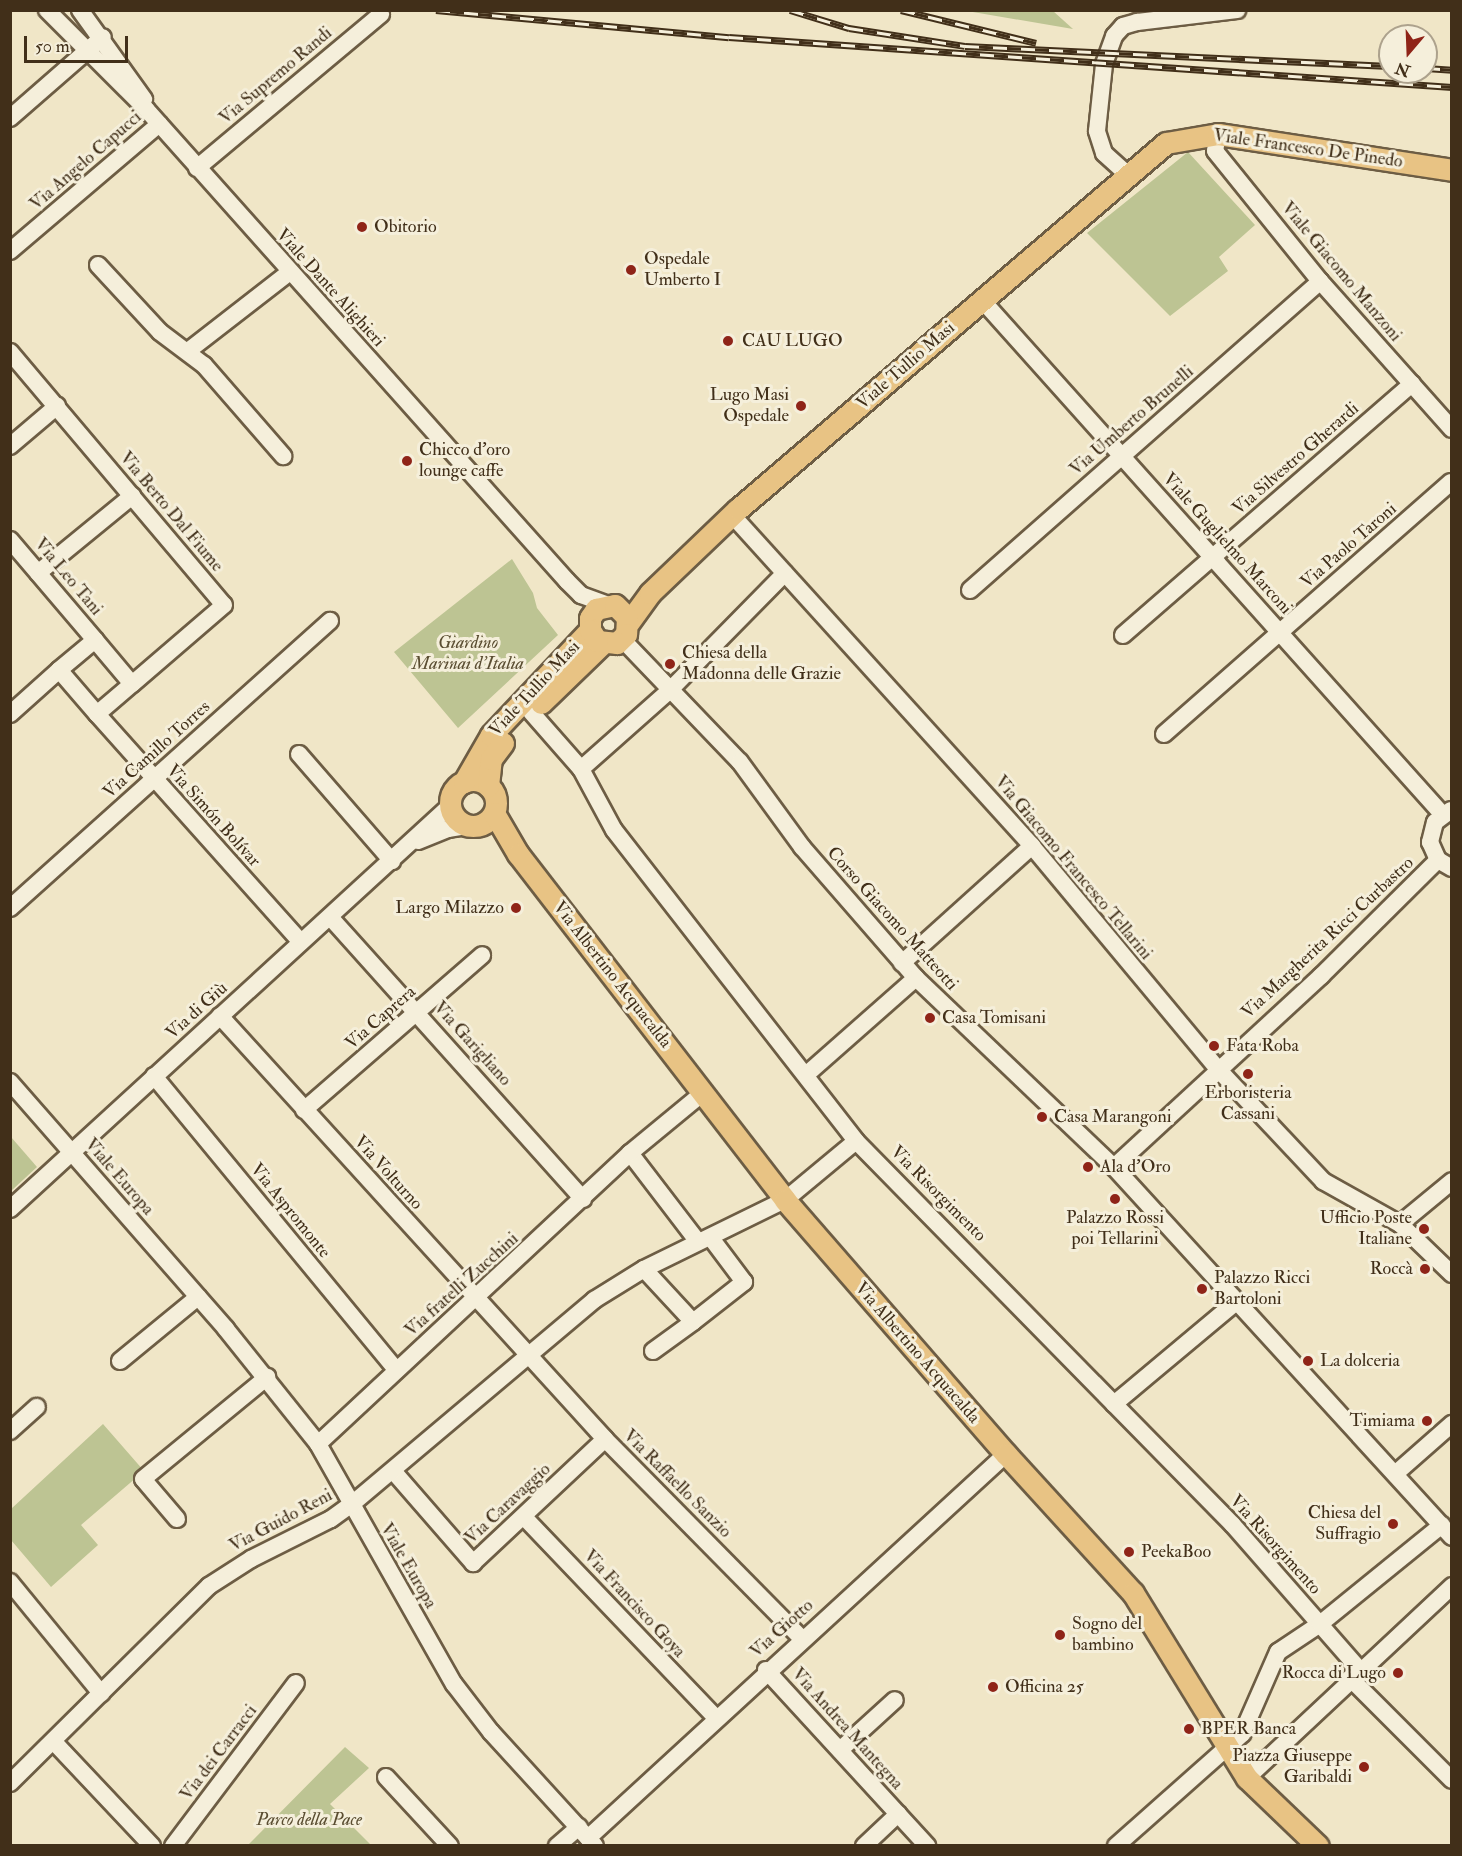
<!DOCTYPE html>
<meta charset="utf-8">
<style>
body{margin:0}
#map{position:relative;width:1462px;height:1856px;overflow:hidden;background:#f0e6c7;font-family:"IM FELL Double Pica",serif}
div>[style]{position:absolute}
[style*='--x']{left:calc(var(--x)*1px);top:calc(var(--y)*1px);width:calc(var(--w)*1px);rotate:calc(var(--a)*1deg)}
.green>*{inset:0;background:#bdc493}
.roads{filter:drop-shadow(2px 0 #6d5d44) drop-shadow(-2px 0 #6d5d44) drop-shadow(0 2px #6d5d44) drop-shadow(0 -2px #6d5d44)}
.minor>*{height:16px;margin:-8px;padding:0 8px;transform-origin:8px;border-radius:8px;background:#f5efdb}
.major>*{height:21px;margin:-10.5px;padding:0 10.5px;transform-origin:10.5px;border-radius:10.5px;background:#e8c384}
.major>.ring{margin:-10.5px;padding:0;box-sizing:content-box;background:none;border:21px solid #e8c384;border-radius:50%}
.rail>*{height:7px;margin-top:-3.5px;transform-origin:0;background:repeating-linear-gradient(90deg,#f5efdb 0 14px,#412f19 0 28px);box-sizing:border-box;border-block:2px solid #412f19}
.dots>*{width:16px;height:16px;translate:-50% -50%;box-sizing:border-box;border:3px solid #f5efdb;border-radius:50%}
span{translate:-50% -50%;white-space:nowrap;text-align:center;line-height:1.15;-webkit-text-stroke:6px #f5efdb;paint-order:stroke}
.street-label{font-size:18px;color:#412f19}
.poi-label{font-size:18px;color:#412f19}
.left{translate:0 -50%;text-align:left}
.right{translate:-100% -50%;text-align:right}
.park-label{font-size:18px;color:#5a4d31;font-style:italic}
.frame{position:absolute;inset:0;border:12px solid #412f19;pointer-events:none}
.north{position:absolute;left:1378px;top:24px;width:60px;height:60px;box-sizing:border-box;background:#f5efdb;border:2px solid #ada28d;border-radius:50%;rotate:199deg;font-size:16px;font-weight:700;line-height:24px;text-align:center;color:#412f19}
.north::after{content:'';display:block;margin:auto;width:21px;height:27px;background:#8f2418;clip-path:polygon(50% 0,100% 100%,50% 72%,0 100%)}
.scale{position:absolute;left:24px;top:36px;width:104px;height:27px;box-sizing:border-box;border:3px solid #412f19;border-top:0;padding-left:8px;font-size:18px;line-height:21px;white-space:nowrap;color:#412f19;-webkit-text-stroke:4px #f5efdb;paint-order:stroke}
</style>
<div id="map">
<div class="green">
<div style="clip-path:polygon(967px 11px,1053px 11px,1073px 29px)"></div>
<div style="clip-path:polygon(1188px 152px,1255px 225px,1219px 257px,1228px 271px,1170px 316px,1087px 233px)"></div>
<div style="clip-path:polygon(512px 559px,533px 593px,537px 608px,558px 635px,458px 728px,394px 652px)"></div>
<div style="clip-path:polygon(11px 1137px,37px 1167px,11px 1191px,10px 1191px)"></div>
<div style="clip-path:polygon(103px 1424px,144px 1471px,81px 1525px,98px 1545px,51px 1587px,11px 1540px,11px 1509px)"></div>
<div style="clip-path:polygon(345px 1747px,369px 1768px,330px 1804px,371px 1845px,248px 1845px)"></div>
</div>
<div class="roads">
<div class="minor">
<div style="--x:47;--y:10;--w:140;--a:45"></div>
<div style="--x:146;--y:109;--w:632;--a:48.27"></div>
<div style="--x:567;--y:581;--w:20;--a:45"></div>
<div style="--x:581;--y:595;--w:27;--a:20"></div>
<div style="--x:80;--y:10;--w:110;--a:54.3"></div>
<div style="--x:10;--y:118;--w:123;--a:-41.1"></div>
<div style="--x:1218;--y:134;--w:17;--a:100"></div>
<div style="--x:1215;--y:151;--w:167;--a:51.1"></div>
<div style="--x:1320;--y:281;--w:198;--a:48.3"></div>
<div style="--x:197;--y:168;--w:240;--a:-39.9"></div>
<div style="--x:1127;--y:174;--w:31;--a:-138"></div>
<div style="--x:1104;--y:153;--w:23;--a:-108"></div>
<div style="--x:1097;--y:131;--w:67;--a:-84"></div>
<div style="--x:1104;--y:64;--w:30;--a:-70"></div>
<div style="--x:1114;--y:36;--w:13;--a:-48"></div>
<div style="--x:1123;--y:26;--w:15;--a:-16"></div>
<div style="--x:1137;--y:22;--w:101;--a:-6.8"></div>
<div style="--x:10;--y:251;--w:196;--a:-40.4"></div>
<div style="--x:98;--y:265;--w:91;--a:47.2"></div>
<div style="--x:160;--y:332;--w:55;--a:36.9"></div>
<div style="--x:204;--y:365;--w:121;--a:49"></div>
<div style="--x:982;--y:300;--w:690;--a:48.17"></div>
<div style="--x:188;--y:351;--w:129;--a:-37.8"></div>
<div style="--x:10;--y:352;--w:331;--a:49.8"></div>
<div style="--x:224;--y:605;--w:121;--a:139.3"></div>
<div style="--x:10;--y:446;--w:62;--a:-40.4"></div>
<div style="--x:733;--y:516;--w:445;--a:47.8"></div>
<div style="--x:1032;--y:846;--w:289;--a:50.2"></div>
<div style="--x:1217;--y:1068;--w:155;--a:46.8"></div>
<div style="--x:1323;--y:1181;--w:88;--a:29.2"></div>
<div style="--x:1400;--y:1224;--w:72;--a:43.9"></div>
<div style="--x:10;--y:540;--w:131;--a:49.6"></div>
<div style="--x:38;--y:573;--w:122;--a:-39.3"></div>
<div style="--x:970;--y:590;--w:467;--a:-41.4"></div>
<div style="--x:1123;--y:635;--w:383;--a:-41"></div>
<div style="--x:622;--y:639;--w:170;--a:46.2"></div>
<div style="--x:740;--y:762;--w:105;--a:53.9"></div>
<div style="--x:802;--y:847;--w:174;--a:49"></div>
<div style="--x:916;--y:978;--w:274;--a:43.7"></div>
<div style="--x:1114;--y:1167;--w:501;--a:47.59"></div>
<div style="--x:531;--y:712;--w:76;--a:48.7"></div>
<div style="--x:581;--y:769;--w:69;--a:61.6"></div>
<div style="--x:614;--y:830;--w:394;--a:52.1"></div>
<div style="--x:856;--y:1141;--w:538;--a:45.53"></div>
<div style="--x:1233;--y:1525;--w:193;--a:48.8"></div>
<div style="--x:10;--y:714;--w:66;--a:-41.9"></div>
<div style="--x:59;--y:670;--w:47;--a:-39.8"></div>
<div style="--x:95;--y:640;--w:57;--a:49.9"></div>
<div style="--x:132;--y:684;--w:46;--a:139.4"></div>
<div style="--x:97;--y:714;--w:58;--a:-130.8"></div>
<div style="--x:97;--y:714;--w:306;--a:48.2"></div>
<div style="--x:1164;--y:734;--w:382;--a:-41.3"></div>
<div style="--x:299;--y:754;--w:142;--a:49"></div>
<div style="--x:581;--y:769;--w:118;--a:-41.6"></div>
<div style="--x:669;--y:691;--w:165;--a:-45.5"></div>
<div style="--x:1451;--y:810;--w:20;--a:143"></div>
<div style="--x:1435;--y:822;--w:21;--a:104"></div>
<div style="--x:1430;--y:842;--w:20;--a:66"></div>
<div style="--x:1438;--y:860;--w:16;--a:30"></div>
<div style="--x:418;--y:841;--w:32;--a:-22"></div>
<div style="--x:448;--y:829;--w:20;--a:-9"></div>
<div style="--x:10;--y:908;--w:430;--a:-41.9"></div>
<div style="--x:330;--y:917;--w:379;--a:48.1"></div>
<div style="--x:902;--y:963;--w:175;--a:-42"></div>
<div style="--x:220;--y:1016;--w:572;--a:47.69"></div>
<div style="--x:605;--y:1439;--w:279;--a:45.4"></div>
<div style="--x:807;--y:1074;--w:145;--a:-41.4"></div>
<div style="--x:154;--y:1076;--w:381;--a:50.5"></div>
<div style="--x:10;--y:1082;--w:328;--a:48.8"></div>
<div style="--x:226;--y:1329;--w:147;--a:51.3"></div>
<div style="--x:318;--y:1444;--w:276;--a:60.5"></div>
<div style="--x:454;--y:1684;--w:61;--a:52.4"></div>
<div style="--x:491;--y:1732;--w:154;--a:47.6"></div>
<div style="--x:304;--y:1110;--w:236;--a:-41"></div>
<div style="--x:630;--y:1153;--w:112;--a:52.6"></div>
<div style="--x:1114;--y:1167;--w:282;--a:-42.7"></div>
<div style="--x:1321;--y:976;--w:165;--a:-44.8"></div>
<div style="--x:10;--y:1209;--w:597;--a:-42.49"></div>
<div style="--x:1400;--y:1224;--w:67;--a:-39.6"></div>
<div style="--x:644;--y:1269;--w:72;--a:47.2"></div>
<div style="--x:693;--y:1322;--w:65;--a:-38.1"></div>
<div style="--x:744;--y:1282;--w:55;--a:-126.9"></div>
<div style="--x:653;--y:1351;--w:49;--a:-35.9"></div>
<div style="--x:120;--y:1361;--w:101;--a:-39.4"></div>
<div style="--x:1114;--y:1404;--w:159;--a:-39.9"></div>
<div style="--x:10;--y:1431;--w:36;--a:-42"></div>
<div style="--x:318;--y:1444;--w:427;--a:-43"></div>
<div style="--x:630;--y:1153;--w:96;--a:-39.5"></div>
<div style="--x:394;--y:1472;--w:121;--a:49"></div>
<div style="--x:473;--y:1563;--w:181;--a:-43.2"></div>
<div style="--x:1395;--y:1474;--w:76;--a:-41.3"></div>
<div style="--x:524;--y:1517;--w:277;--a:46.3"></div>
<div style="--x:177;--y:1519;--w:52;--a:-130.4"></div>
<div style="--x:143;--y:1479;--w:161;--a:-39.4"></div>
<div style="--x:10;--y:1582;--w:144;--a:50.7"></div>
<div style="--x:766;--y:1670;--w:239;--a:47.5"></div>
<div style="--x:1350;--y:1678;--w:144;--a:45"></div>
<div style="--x:54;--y:1742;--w:143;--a:46.7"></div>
<div style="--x:840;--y:1750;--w:74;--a:-42.3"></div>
<div style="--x:386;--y:1777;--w:94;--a:47.2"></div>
<div style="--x:1247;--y:1778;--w:281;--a:-43.1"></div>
<div style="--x:10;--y:1783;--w:280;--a:-44.7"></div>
<div style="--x:209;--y:1586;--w:50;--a:-32.7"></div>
<div style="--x:251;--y:1559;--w:89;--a:-26.6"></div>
<div style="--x:331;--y:1519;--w:26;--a:-36"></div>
<div style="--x:352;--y:1504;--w:317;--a:-40.1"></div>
<div style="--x:594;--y:1300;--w:59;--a:-31.8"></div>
<div style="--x:644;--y:1269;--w:157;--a:-26.1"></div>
<div style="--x:785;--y:1200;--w:92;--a:-39.7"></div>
<div style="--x:588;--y:1838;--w:568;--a:-42.57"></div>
<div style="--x:173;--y:1846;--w:204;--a:-53"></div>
<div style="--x:557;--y:1846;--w:29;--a:-41"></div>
<div style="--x:864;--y:1846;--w:47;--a:-43.3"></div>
<div style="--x:1116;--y:1846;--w:169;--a:-41.6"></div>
<div style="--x:1242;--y:1734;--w:90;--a:-66.3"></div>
<div style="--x:1278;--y:1652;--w:50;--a:-33.7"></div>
<div style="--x:1320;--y:1624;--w:157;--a:-39.1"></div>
</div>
<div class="major">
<div style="--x:629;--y:622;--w:36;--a:-54"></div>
<div style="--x:650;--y:593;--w:122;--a:-43.7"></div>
<div style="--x:738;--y:509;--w:563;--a:-40.54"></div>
<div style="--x:1166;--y:143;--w:53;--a:-9.8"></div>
<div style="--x:1218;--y:134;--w:237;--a:8.7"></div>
<div style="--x:541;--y:703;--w:86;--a:-44.1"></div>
<div class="ring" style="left:450px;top:780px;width:25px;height:25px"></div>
<div style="--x:464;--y:782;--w:54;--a:-60.1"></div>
<div style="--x:491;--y:735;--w:144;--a:-46.7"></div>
<div style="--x:590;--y:630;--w:12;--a:-90"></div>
<div style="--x:590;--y:618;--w:11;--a:-56"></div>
<div style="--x:596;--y:609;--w:19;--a:-12"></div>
<div style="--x:615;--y:605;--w:17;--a:45"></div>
<div style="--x:627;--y:617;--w:17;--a:93"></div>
<div style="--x:626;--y:634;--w:13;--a:135"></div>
<div style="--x:617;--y:643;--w:20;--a:-174"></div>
<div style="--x:597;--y:641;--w:13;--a:-122"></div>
<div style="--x:488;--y:786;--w:27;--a:-84"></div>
<div style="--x:491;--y:759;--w:20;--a:-53"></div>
<div style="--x:494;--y:813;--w:48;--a:59.7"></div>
<div style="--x:518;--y:854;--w:437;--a:52.3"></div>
<div style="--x:785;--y:1200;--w:337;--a:49"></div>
<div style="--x:1006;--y:1454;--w:188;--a:47.6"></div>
<div style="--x:1133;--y:1593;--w:217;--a:58.4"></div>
<div style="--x:1247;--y:1778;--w:98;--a:43.8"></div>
</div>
</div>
<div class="rail">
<div style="--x:436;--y:10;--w:294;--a:5.3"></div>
<div style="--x:729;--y:37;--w:725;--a:3.96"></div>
<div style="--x:790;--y:10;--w:62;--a:17"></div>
<div style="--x:849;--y:28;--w:117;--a:8.8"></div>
<div style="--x:965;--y:46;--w:425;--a:2.7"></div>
<div style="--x:901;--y:10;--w:139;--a:13.7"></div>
<div style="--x:1426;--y:68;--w:26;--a:4"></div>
</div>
<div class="dots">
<div style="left:362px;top:227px;background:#8f2418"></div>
<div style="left:631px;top:270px;background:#8f2418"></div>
<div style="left:728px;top:341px;background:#8f2418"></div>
<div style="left:801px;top:406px;background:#8f2418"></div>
<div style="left:407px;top:461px;background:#8f2418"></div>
<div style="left:670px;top:664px;background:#8f2418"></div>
<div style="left:516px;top:908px;background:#8f2418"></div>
<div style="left:930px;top:1018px;background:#8f2418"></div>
<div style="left:1214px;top:1046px;background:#8f2418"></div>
<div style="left:1248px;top:1074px;background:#8f2418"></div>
<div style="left:1042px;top:1117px;background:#8f2418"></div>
<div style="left:1088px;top:1167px;background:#8f2418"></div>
<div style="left:1115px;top:1199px;background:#8f2418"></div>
<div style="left:1424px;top:1229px;background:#8f2418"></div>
<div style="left:1425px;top:1269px;background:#8f2418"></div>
<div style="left:1202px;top:1289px;background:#8f2418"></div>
<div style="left:1308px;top:1361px;background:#8f2418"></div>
<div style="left:1427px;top:1421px;background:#8f2418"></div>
<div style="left:1393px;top:1524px;background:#8f2418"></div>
<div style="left:1129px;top:1552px;background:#8f2418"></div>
<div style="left:1060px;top:1635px;background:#8f2418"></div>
<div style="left:1398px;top:1673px;background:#8f2418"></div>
<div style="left:993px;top:1687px;background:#8f2418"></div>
<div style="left:1189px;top:1729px;background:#8f2418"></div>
<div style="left:1364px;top:1767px;background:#8f2418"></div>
</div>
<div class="street-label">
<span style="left:276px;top:76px;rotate:-40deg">Via Supremo Randi</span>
<span style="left:1308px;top:149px;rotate:8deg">Viale Francesco De Pinedo</span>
<span style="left:86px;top:161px;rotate:-41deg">Via Angelo Capucci</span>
<span style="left:1341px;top:272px;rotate:50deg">Viale Giacomo Manzoni</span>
<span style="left:330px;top:288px;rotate:48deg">Viale Dante Alighieri</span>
<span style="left:906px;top:366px;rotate:-41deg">Viale Tullio Masi</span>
<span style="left:1132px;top:421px;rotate:-41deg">Via Umberto Brunelli</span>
<span style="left:1296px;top:459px;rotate:-41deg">Via Silvestro Gherardi</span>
<span style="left:171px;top:512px;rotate:50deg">Via Berto Dal Fiume</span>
<span style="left:1227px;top:544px;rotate:48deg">Viale Guglielmo Marconi</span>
<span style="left:1349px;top:546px;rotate:-41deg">Via Paolo Taroni</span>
<span style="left:68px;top:577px;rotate:50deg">Via Leo Tani</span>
<span style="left:535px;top:689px;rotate:-47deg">Viale Tullio Masi</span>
<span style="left:157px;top:750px;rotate:-42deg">Via Camillo Torres</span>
<span style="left:213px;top:816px;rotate:48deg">Via Simón Bolívar</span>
<span style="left:1073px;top:868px;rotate:50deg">Via Giacomo Francesco Tellarini</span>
<span style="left:892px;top:919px;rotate:48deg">Corso Giacomo Matteotti</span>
<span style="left:1328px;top:938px;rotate:-43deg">Via Margherita Ricci Curbastro</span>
<span style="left:612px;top:975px;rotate:52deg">Via Albertino Acquacalda</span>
<span style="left:197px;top:1011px;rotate:-42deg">Via di Giù</span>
<span style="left:381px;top:1018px;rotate:-41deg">Via Caprera</span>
<span style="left:472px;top:1044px;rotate:48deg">Via Garigliano</span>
<span style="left:388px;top:1173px;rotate:48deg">Via Volturno</span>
<span style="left:119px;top:1177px;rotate:49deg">Viale Europa</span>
<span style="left:938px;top:1194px;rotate:45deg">Via Risorgimento</span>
<span style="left:290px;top:1211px;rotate:51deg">Via Aspromonte</span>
<span style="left:462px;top:1285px;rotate:-42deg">Via fratelli Zucchini</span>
<span style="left:917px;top:1353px;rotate:49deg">Via Albertino Acquacalda</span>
<span style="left:677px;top:1484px;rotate:45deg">Via Raffaello Sanzio</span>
<span style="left:508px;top:1504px;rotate:-43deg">Via Caravaggio</span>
<span style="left:281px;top:1521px;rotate:-28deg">Via Guido Reni</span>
<span style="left:1275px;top:1545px;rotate:48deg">Via Risorgimento</span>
<span style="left:408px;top:1566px;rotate:60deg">Viale Europa</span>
<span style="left:634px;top:1604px;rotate:47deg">Via Francisco Goya</span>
<span style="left:782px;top:1629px;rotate:-42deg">Via Giotto</span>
<span style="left:847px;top:1729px;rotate:48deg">Via Andrea Mantegna</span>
<span style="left:219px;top:1753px;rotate:-53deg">Via dei Carracci</span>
</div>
<div class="poi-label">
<span class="left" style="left:374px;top:227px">Obitorio</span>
<span class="left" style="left:644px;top:270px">Ospedale<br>Umberto I</span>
<span class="left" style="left:742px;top:341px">CAU LUGO</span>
<span class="right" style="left:789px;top:406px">Lugo Masi<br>Ospedale</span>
<span class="left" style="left:419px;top:461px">Chicco d'oro<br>lounge caffe</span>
<span class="left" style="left:682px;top:664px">Chiesa della<br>Madonna delle Grazie</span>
<span class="right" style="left:504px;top:908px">Largo Milazzo</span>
<span class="left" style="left:942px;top:1018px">Casa Tomisani</span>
<span class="left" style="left:1226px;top:1046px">Fata Roba</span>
<span style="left:1248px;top:1104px">Erboristeria<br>Cassani</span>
<span class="left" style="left:1054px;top:1117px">Casa Marangoni</span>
<span class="left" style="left:1100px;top:1167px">Ala d'Oro</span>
<span style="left:1115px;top:1229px">Palazzo Rossi<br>poi Tellarini</span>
<span class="right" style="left:1412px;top:1229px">Ufficio Poste<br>Italiane</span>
<span class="right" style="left:1413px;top:1269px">Roccà</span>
<span class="left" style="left:1214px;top:1289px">Palazzo Ricci<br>Bartoloni</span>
<span class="left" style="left:1320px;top:1361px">La dolceria</span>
<span class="right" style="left:1415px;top:1421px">Timiama</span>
<span class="right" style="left:1381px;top:1524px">Chiesa del<br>Suffragio</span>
<span class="left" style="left:1141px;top:1552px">PeekaBoo</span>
<span class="left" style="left:1072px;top:1635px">Sogno del<br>bambino</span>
<span class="right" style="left:1386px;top:1673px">Rocca di Lugo</span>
<span class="left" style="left:1005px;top:1687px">Officina 25</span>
<span class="left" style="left:1201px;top:1729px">BPER Banca</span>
<span class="right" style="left:1352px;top:1767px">Piazza Giuseppe<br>Garibaldi</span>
</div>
<div class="park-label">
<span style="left:468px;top:654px">Giardino<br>Marinai d'Italia</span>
<span style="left:309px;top:1820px">Parco della Pace</span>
</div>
<div class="frame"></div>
<div class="north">N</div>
<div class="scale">50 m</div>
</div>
